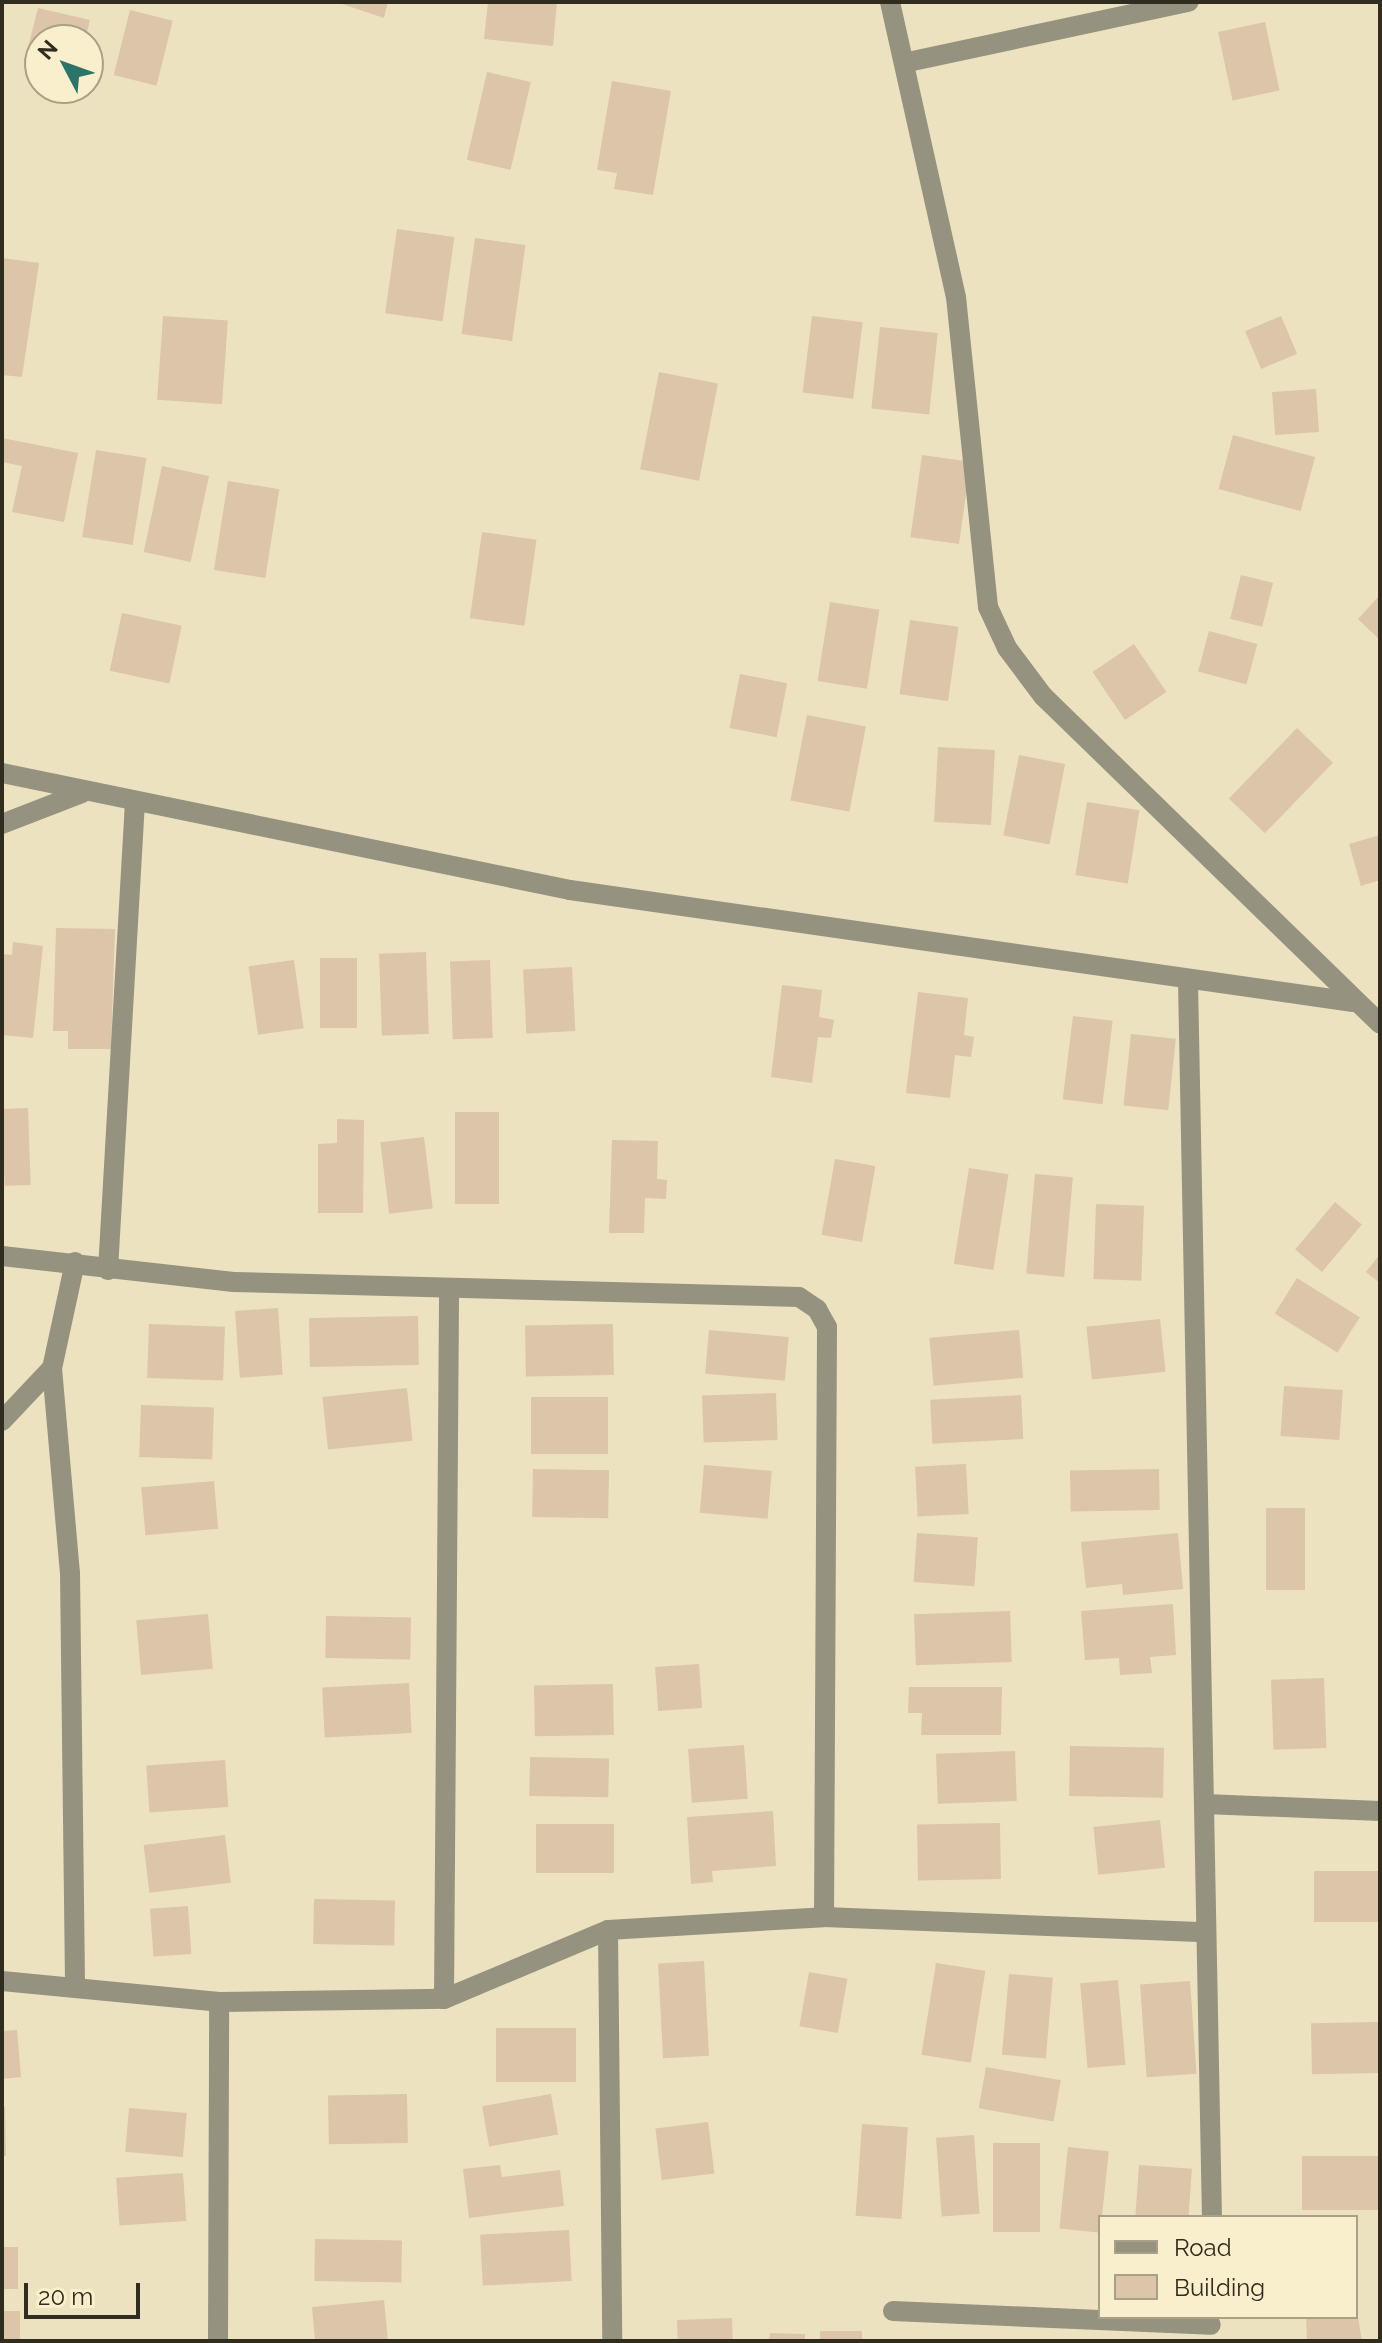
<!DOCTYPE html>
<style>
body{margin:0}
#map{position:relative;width:1382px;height:2343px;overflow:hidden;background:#ede2bf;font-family:Raleway,sans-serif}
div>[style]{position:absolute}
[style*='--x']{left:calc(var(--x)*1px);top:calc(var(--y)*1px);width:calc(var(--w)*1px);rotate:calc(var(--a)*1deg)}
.building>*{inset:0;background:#dcc5a8;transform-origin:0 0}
.street>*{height:20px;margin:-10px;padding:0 10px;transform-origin:10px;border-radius:10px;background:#969280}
span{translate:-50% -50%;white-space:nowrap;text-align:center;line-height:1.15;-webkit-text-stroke:7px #faefcc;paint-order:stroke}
.frame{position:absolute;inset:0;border:4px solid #302c1f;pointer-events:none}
.legend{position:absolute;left:1098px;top:2215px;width:260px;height:104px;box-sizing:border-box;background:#faefcc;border:2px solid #a9a187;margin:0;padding:10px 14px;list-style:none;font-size:24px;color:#302c1f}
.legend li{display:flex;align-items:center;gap:16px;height:40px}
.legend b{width:40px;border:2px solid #a9a187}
.north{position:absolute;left:24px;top:24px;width:80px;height:80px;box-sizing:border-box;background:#faefcc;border:2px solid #a9a187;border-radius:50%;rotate:311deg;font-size:22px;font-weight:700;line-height:32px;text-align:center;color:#302c1f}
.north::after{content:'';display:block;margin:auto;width:28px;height:36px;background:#2c736a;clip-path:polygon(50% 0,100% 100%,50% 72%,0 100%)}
.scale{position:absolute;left:24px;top:2283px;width:116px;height:36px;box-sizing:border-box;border:4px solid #302c1f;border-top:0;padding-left:10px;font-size:24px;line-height:28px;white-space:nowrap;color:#302c1f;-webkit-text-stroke:6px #faefcc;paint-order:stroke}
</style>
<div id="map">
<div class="building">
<div style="clip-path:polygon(336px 2px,388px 2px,384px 18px)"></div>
<div style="clip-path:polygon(488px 2px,557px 2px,553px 46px,484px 39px)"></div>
<div style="clip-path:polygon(38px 8px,90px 20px,85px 40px,40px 40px,40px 67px,24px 63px)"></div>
<div style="left:130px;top:10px;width:44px;height:67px;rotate:14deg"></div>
<div style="left:1265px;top:22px;width:70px;height:48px;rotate:78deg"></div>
<div style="left:487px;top:72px;width:45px;height:90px;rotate:13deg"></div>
<div style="clip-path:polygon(612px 81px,671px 91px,653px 195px,614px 189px,617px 173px,597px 170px)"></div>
<div style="left:397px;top:229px;width:58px;height:85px;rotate:8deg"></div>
<div style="left:475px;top:238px;width:51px;height:97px;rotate:8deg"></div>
<div style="clip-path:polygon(2px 258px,39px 263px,22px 377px,2px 375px)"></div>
<div style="left:163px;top:316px;width:65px;height:84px;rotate:4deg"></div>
<div style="left:812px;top:316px;width:51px;height:77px;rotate:7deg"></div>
<div style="left:1281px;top:316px;width:41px;height:39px;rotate:67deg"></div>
<div style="left:880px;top:327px;width:58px;height:82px;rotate:6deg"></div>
<div style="left:659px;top:372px;width:60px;height:99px;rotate:11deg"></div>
<div style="left:1316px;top:389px;width:43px;height:44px;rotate:86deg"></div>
<div style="left:1233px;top:435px;width:85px;height:56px;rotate:15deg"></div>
<div style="clip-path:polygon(2px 438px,78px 453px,64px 522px,12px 512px,22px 466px,2px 462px)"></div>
<div style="left:96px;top:450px;width:51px;height:88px;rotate:9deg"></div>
<div style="left:922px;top:455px;width:49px;height:83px;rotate:8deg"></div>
<div style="left:162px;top:466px;width:48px;height:88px;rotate:12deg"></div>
<div style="left:228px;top:481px;width:52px;height:90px;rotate:9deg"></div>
<div style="left:482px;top:532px;width:55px;height:87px;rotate:8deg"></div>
<div style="left:1241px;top:575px;width:33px;height:45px;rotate:14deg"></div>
<div style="clip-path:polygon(1380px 595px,1380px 640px,1358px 619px)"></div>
<div style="left:830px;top:602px;width:50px;height:80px;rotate:9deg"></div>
<div style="left:122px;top:613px;width:61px;height:59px;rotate:12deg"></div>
<div style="left:910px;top:620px;width:49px;height:75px;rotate:8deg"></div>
<div style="left:1209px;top:631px;width:50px;height:42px;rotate:15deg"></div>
<div style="left:1134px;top:644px;width:58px;height:50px;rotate:56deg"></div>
<div style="left:740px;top:674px;width:48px;height:55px;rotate:11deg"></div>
<div style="left:807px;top:715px;width:60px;height:87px;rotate:11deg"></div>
<div style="left:1297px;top:728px;width:50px;height:98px;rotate:44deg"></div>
<div style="left:938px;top:747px;width:57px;height:75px;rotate:3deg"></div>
<div style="left:1019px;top:755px;width:47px;height:82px;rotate:11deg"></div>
<div style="left:1087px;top:802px;width:53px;height:74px;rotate:9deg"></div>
<div style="clip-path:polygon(1380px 835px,1380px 880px,1361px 886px,1349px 844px)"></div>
<div style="clip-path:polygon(56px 928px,115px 929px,111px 1049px,68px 1049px,68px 1031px,53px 1031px)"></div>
<div style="clip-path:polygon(13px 942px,43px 946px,33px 1038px,2px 1035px,2px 954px,12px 955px)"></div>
<div style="left:426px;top:952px;width:82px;height:47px;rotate:88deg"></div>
<div style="left:320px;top:958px;width:37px;height:70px"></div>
<div style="left:294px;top:960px;width:69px;height:46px;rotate:82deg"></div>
<div style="left:490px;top:960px;width:78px;height:40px;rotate:88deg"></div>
<div style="left:572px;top:967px;width:64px;height:49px;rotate:87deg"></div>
<div style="clip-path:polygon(782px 985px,822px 990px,819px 1017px,834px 1020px,831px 1038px,818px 1037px,812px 1083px,771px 1077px)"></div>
<div style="clip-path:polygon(918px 992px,968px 998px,964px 1035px,974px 1037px,971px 1057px,955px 1055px,950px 1098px,906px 1093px)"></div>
<div style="left:1073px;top:1016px;width:40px;height:84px;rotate:7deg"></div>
<div style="left:1131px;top:1034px;width:45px;height:72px;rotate:6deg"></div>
<div style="left:28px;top:1108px;width:77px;height:26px;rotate:88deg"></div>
<div style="left:499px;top:1112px;width:92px;height:44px;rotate:90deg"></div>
<div style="clip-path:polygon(337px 1119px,364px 1120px,363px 1213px,318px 1213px,318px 1144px,337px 1143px)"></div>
<div style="left:424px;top:1137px;width:72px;height:44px;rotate:83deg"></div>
<div style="clip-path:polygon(612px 1140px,658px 1141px,657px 1179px,667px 1180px,666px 1199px,645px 1198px,644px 1233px,609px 1233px)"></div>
<div style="left:835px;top:1159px;width:41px;height:77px;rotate:10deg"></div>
<div style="left:969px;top:1168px;width:40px;height:97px;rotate:9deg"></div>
<div style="left:1035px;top:1174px;width:38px;height:100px;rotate:5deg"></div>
<div style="left:1335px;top:1202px;width:35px;height:62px;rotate:40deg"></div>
<div style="left:1096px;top:1204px;width:48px;height:75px;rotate:2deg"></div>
<div style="clip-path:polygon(1380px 1254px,1380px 1283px,1366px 1272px)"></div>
<div style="left:1297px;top:1278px;width:74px;height:42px;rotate:32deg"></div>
<div style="left:278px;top:1308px;width:67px;height:43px;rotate:86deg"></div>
<div style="left:418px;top:1316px;width:49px;height:109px;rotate:89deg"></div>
<div style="left:1160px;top:1319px;width:53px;height:74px;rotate:84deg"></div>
<div style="left:149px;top:1324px;width:76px;height:54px;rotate:2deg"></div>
<div style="left:613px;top:1324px;width:51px;height:88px;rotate:89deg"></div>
<div style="left:709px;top:1330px;width:80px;height:44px;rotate:5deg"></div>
<div style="left:1019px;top:1330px;width:48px;height:90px;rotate:85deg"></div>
<div style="left:1284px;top:1386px;width:59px;height:50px;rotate:4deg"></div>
<div style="left:407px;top:1388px;width:53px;height:85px;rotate:84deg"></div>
<div style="left:776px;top:1393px;width:47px;height:74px;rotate:88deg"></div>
<div style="left:1021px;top:1395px;width:44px;height:91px;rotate:87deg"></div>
<div style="left:608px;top:1397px;width:57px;height:77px;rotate:90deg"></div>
<div style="left:141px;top:1405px;width:73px;height:52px;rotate:2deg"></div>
<div style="left:966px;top:1464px;width:50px;height:51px;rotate:87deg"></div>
<div style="left:704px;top:1465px;width:68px;height:48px;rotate:5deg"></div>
<div style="left:533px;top:1469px;width:76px;height:48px;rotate:1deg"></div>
<div style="left:1159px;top:1469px;width:41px;height:89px;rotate:89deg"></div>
<div style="left:214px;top:1481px;width:48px;height:73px;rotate:85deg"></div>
<div style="left:1266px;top:1508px;width:39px;height:82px"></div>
<div style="left:917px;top:1533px;width:61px;height:49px;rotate:4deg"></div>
<div style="clip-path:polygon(1178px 1533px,1183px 1589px,1123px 1595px,1122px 1584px,1086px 1588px,1081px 1542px)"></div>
<div style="clip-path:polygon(1173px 1604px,1176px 1655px,1150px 1657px,1152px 1673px,1120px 1675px,1119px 1658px,1085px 1660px,1081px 1611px)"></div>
<div style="left:1010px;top:1611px;width:51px;height:96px;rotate:88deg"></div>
<div style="left:208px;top:1614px;width:55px;height:72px;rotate:85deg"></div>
<div style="left:326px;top:1616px;width:85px;height:42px;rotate:1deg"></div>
<div style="left:699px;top:1664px;width:44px;height:44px;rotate:86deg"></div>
<div style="left:1324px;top:1678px;width:70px;height:53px;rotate:88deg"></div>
<div style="left:409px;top:1683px;width:50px;height:87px;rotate:87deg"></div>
<div style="left:613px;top:1684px;width:51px;height:79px;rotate:89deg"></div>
<div style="clip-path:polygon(909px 1687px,1002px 1687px,1001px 1735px,921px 1735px,922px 1713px,908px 1713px)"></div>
<div style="left:744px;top:1745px;width:54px;height:56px;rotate:86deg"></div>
<div style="left:1070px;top:1746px;width:94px;height:50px;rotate:1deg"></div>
<div style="left:1015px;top:1751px;width:50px;height:79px;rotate:88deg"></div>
<div style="left:530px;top:1757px;width:79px;height:39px;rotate:1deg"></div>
<div style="left:225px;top:1760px;width:47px;height:79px;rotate:86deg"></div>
<div style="clip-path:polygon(773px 1811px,776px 1866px,712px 1871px,713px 1882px,691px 1884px,687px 1817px)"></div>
<div style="left:1160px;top:1820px;width:48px;height:67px;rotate:84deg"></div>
<div style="left:1000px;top:1823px;width:56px;height:83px;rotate:89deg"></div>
<div style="left:536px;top:1824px;width:78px;height:49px"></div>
<div style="left:225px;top:1835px;width:48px;height:82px;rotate:83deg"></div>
<div style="left:1380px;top:1871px;width:51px;height:66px;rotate:90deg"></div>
<div style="left:314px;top:1899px;width:81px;height:45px;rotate:1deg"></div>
<div style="left:188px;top:1906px;width:48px;height:38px;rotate:86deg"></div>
<div style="left:704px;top:1961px;width:95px;height:46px;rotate:87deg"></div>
<div style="left:936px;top:1963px;width:50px;height:93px;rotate:9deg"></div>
<div style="left:809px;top:1972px;width:39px;height:55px;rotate:10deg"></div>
<div style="left:1009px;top:1974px;width:44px;height:81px;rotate:5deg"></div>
<div style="left:1118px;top:1980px;width:85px;height:38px;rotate:85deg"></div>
<div style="left:1190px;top:1981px;width:93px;height:50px;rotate:86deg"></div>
<div style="left:1378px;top:2022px;width:51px;height:67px;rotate:89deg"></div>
<div style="left:496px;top:2028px;width:80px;height:54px"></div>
<div style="clip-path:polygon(17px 2030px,21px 2077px,2px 2079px,2px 2031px)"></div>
<div style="left:986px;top:2067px;width:76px;height:42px;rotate:10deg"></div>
<div style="left:407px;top:2094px;width:49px;height:79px;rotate:89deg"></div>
<div style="left:551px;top:2094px;width:41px;height:70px;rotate:80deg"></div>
<div style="clip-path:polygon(2px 2107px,5px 2107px,6px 2156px,2px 2156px)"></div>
<div style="left:129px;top:2108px;width:58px;height:44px;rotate:5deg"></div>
<div style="left:708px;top:2122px;width:52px;height:53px;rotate:83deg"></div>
<div style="left:862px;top:2124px;width:46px;height:92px;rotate:4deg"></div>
<div style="left:974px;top:2135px;width:79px;height:38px;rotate:86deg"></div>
<div style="left:993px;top:2143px;width:47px;height:89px"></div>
<div style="left:1068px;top:2147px;width:41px;height:82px;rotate:6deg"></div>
<div style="left:1380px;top:2156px;width:54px;height:78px;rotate:90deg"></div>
<div style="clip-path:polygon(500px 2165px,502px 2177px,560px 2170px,564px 2206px,469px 2218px,463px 2169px)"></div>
<div style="left:1139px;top:2165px;width:53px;height:52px;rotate:4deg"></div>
<div style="left:183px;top:2173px;width:48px;height:67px;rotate:86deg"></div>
<div style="left:569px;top:2230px;width:51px;height:89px;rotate:87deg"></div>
<div style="left:315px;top:2239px;width:87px;height:42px;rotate:1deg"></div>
<div style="left:18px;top:2247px;width:42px;height:16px;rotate:90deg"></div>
<div style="clip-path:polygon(384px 2300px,388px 2341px,315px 2341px,312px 2307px)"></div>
<div style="clip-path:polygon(1356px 2305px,1362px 2341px,1307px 2341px,1306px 2317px,1356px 2317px)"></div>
<div style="left:2px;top:2311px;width:18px;height:30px"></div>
<div style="left:732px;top:2318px;width:23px;height:55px;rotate:88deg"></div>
<div style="left:862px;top:2331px;width:10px;height:42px;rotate:90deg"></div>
<div style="clip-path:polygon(770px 2333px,805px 2334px,805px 2341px,769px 2341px)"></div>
</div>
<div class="street">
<div style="--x:890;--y:2;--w:302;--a:77.4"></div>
<div style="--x:956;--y:297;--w:312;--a:84.1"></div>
<div style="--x:988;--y:607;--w:45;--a:65.1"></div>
<div style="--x:1007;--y:648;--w:60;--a:53.1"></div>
<div style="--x:1043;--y:696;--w:470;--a:44.2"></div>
<div style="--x:908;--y:62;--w:287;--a:-12.1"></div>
<div style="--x:2;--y:773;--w:580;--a:11.64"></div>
<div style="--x:570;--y:890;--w:791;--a:8.14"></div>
<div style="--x:2;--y:824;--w:86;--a:-21.2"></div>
<div style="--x:1188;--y:981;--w:1236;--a:88.89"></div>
<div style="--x:2;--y:1256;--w:233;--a:6.4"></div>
<div style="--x:234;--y:1282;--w:565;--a:1.52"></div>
<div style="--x:799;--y:1297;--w:22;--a:34"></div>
<div style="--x:817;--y:1309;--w:21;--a:61"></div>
<div style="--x:827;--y:1327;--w:590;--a:90.29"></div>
<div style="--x:75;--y:1262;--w:108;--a:102.2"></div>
<div style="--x:52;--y:1368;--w:206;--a:85"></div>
<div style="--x:70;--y:1573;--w:410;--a:89.3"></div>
<div style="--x:108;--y:1270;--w:467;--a:-86.7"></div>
<div style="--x:2;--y:1421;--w:73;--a:-46.7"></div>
<div style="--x:1205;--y:1804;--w:175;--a:2.3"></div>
<div style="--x:608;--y:1930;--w:411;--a:89.4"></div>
<div style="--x:2;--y:1981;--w:218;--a:5.5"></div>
<div style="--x:219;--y:2002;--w:225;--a:-0.8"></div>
<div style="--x:444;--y:1999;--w:178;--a:-22.8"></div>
<div style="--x:608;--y:1930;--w:216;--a:-3.4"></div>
<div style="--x:824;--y:1917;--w:381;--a:2.3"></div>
<div style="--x:444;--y:1999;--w:706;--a:-89.59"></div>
<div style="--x:893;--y:2311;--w:318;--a:2.5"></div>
<div style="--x:218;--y:2341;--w:339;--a:-89.8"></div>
</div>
<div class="frame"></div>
<ul class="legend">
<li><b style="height:10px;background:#969280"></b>Road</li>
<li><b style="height:22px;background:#dcc5a8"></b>Building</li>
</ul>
<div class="north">N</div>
<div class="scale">20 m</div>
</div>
